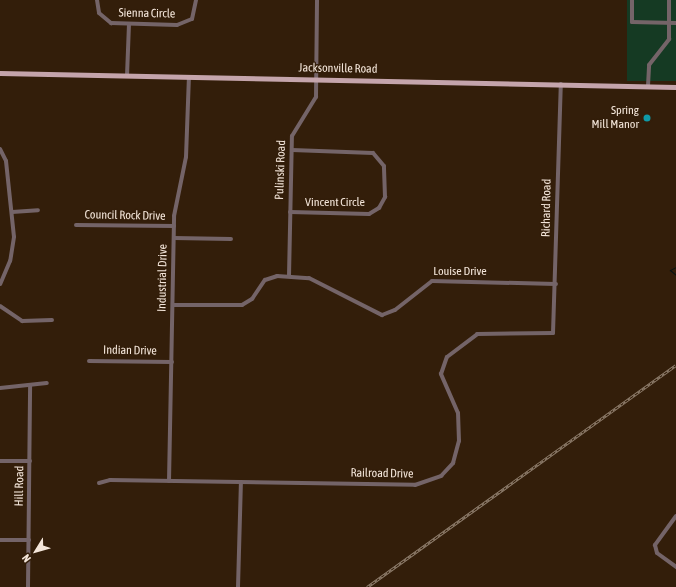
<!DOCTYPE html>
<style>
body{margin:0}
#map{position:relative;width:676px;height:587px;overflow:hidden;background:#331e0a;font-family:"Asap Condensed",sans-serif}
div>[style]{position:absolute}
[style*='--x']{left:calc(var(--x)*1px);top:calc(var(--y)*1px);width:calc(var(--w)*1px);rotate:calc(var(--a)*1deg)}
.green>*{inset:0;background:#153a23;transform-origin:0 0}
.stream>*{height:1px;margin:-0.5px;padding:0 0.5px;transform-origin:0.5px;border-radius:0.5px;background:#071415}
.minor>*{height:4px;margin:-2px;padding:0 2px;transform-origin:2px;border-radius:2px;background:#746468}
.major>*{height:5px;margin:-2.5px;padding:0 2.5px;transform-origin:2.5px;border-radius:2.5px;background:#c5a5ac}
.rail>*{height:2.5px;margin-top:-1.25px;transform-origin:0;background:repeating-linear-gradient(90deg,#331e0a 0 3px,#907f6e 0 6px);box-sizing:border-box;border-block:1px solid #907f6e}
.dots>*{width:11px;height:11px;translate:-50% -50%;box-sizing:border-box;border:2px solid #331e0a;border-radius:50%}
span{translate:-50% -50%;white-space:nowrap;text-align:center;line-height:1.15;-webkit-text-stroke:3px #331e0a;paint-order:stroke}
.street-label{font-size:12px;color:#f4e6da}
.poi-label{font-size:12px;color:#f4e6da}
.right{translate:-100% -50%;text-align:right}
.north{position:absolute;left:16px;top:531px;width:40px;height:40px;-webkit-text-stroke:3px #331e0a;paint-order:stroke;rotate:233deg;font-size:11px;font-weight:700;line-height:16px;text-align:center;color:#f4e6da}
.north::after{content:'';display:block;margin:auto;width:14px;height:18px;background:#f4e6da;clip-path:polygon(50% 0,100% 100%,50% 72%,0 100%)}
</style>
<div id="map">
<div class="green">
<div style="left:627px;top:0;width:49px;height:81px"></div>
</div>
<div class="stream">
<div style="--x:676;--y:267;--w:7;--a:153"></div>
<div style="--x:670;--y:270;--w:8;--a:40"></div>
<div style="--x:591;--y:587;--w:12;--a:0"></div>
</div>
<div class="minor">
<div style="--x:97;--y:0;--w:13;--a:81"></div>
<div style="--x:99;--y:13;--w:16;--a:40"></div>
<div style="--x:111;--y:23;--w:66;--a:1.7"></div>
<div style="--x:177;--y:25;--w:16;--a:-22"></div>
<div style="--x:192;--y:19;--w:19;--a:-78"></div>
<div style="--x:632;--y:0;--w:22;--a:90"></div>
<div style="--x:632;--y:22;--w:44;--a:1.3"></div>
<div style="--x:127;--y:76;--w:51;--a:-87.8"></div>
<div style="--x:648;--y:86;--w:21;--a:-87"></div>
<div style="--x:649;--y:65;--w:33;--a:-52"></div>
<div style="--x:669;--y:39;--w:39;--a:-90"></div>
<div style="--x:0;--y:149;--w:13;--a:63"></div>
<div style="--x:6;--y:161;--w:76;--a:84"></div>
<div style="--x:14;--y:237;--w:24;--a:99"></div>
<div style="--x:10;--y:261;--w:25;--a:113"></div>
<div style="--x:12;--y:212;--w:26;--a:-4"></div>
<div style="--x:290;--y:212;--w:79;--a:1.5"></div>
<div style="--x:369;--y:214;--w:12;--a:-31"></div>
<div style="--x:379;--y:208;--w:13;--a:-61"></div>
<div style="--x:385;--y:197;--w:31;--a:-92"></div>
<div style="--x:384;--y:166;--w:17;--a:-130"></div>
<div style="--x:373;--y:153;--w:81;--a:-177.9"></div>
<div style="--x:76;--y:225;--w:98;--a:0.6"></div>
<div style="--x:174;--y:238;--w:57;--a:1"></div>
<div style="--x:289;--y:276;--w:140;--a:-88.8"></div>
<div style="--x:292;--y:136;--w:46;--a:-58.4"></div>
<div style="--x:316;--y:97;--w:97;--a:-89.4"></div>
<div style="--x:173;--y:305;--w:69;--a:0"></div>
<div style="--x:242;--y:305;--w:12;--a:-31"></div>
<div style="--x:252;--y:299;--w:23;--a:-56"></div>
<div style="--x:265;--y:280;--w:13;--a:-18"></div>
<div style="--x:277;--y:276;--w:32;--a:4"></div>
<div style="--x:309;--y:278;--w:82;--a:26.9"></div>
<div style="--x:382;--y:315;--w:14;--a:-21"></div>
<div style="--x:395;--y:310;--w:47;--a:-38.1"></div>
<div style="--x:432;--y:281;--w:124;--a:1.4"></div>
<div style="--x:0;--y:306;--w:27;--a:34"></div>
<div style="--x:22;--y:321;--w:30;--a:-2"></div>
<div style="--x:89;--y:361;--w:83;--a:0.7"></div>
<div style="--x:0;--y:388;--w:47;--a:-6.1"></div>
<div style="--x:0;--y:461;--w:30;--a:0"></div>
<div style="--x:169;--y:481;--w:265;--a:-88.9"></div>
<div style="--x:174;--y:216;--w:60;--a:-78.5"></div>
<div style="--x:186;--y:157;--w:80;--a:-87.9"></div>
<div style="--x:99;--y:483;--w:11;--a:-15"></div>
<div style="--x:110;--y:480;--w:305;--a:0.9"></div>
<div style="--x:415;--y:485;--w:28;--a:-19"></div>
<div style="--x:441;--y:476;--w:18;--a:-47"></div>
<div style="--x:453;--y:463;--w:23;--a:-75"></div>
<div style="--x:459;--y:441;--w:28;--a:-92"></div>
<div style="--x:458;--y:413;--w:43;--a:-113.6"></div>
<div style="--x:441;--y:374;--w:18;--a:-71"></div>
<div style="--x:447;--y:357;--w:38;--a:-37"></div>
<div style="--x:477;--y:334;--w:76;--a:-0.8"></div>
<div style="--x:553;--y:333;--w:249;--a:-88.2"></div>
<div style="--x:676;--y:516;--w:36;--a:126"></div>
<div style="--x:655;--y:545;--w:8;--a:76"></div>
<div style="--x:657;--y:553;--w:24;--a:36"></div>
<div style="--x:0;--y:540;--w:29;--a:0"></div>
<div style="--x:28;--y:587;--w:202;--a:-89.4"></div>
<div style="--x:238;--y:587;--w:105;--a:-88.4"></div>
</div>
<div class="major">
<div style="--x:0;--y:73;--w:676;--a:1.19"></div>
</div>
<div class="rail">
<div style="--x:367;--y:587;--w:380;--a:-35.7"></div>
</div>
<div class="dots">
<div style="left:647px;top:118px;background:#0f9aa8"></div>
</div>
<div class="street-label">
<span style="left:147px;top:14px;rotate:1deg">Sienna Circle</span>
<span style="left:338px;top:69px;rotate:1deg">Jacksonville Road</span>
<span style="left:281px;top:170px;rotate:-88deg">Pulinski Road</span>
<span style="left:335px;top:203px">Vincent Circle</span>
<span style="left:547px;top:208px;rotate:-89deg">Richard Road</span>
<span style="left:125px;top:216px;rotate:1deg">Council Rock Drive</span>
<span style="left:460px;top:272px">Louise Drive</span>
<span style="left:163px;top:278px;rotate:-89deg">Industrial Drive</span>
<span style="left:130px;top:351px;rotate:1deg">Indian Drive</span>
<span style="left:382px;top:474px;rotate:1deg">Railroad Drive</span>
<span style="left:20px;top:486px;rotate:-89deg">Hill Road</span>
</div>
<div class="poi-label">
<span class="right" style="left:639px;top:118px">Spring<br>Mill Manor</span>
</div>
<div class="north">N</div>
</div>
